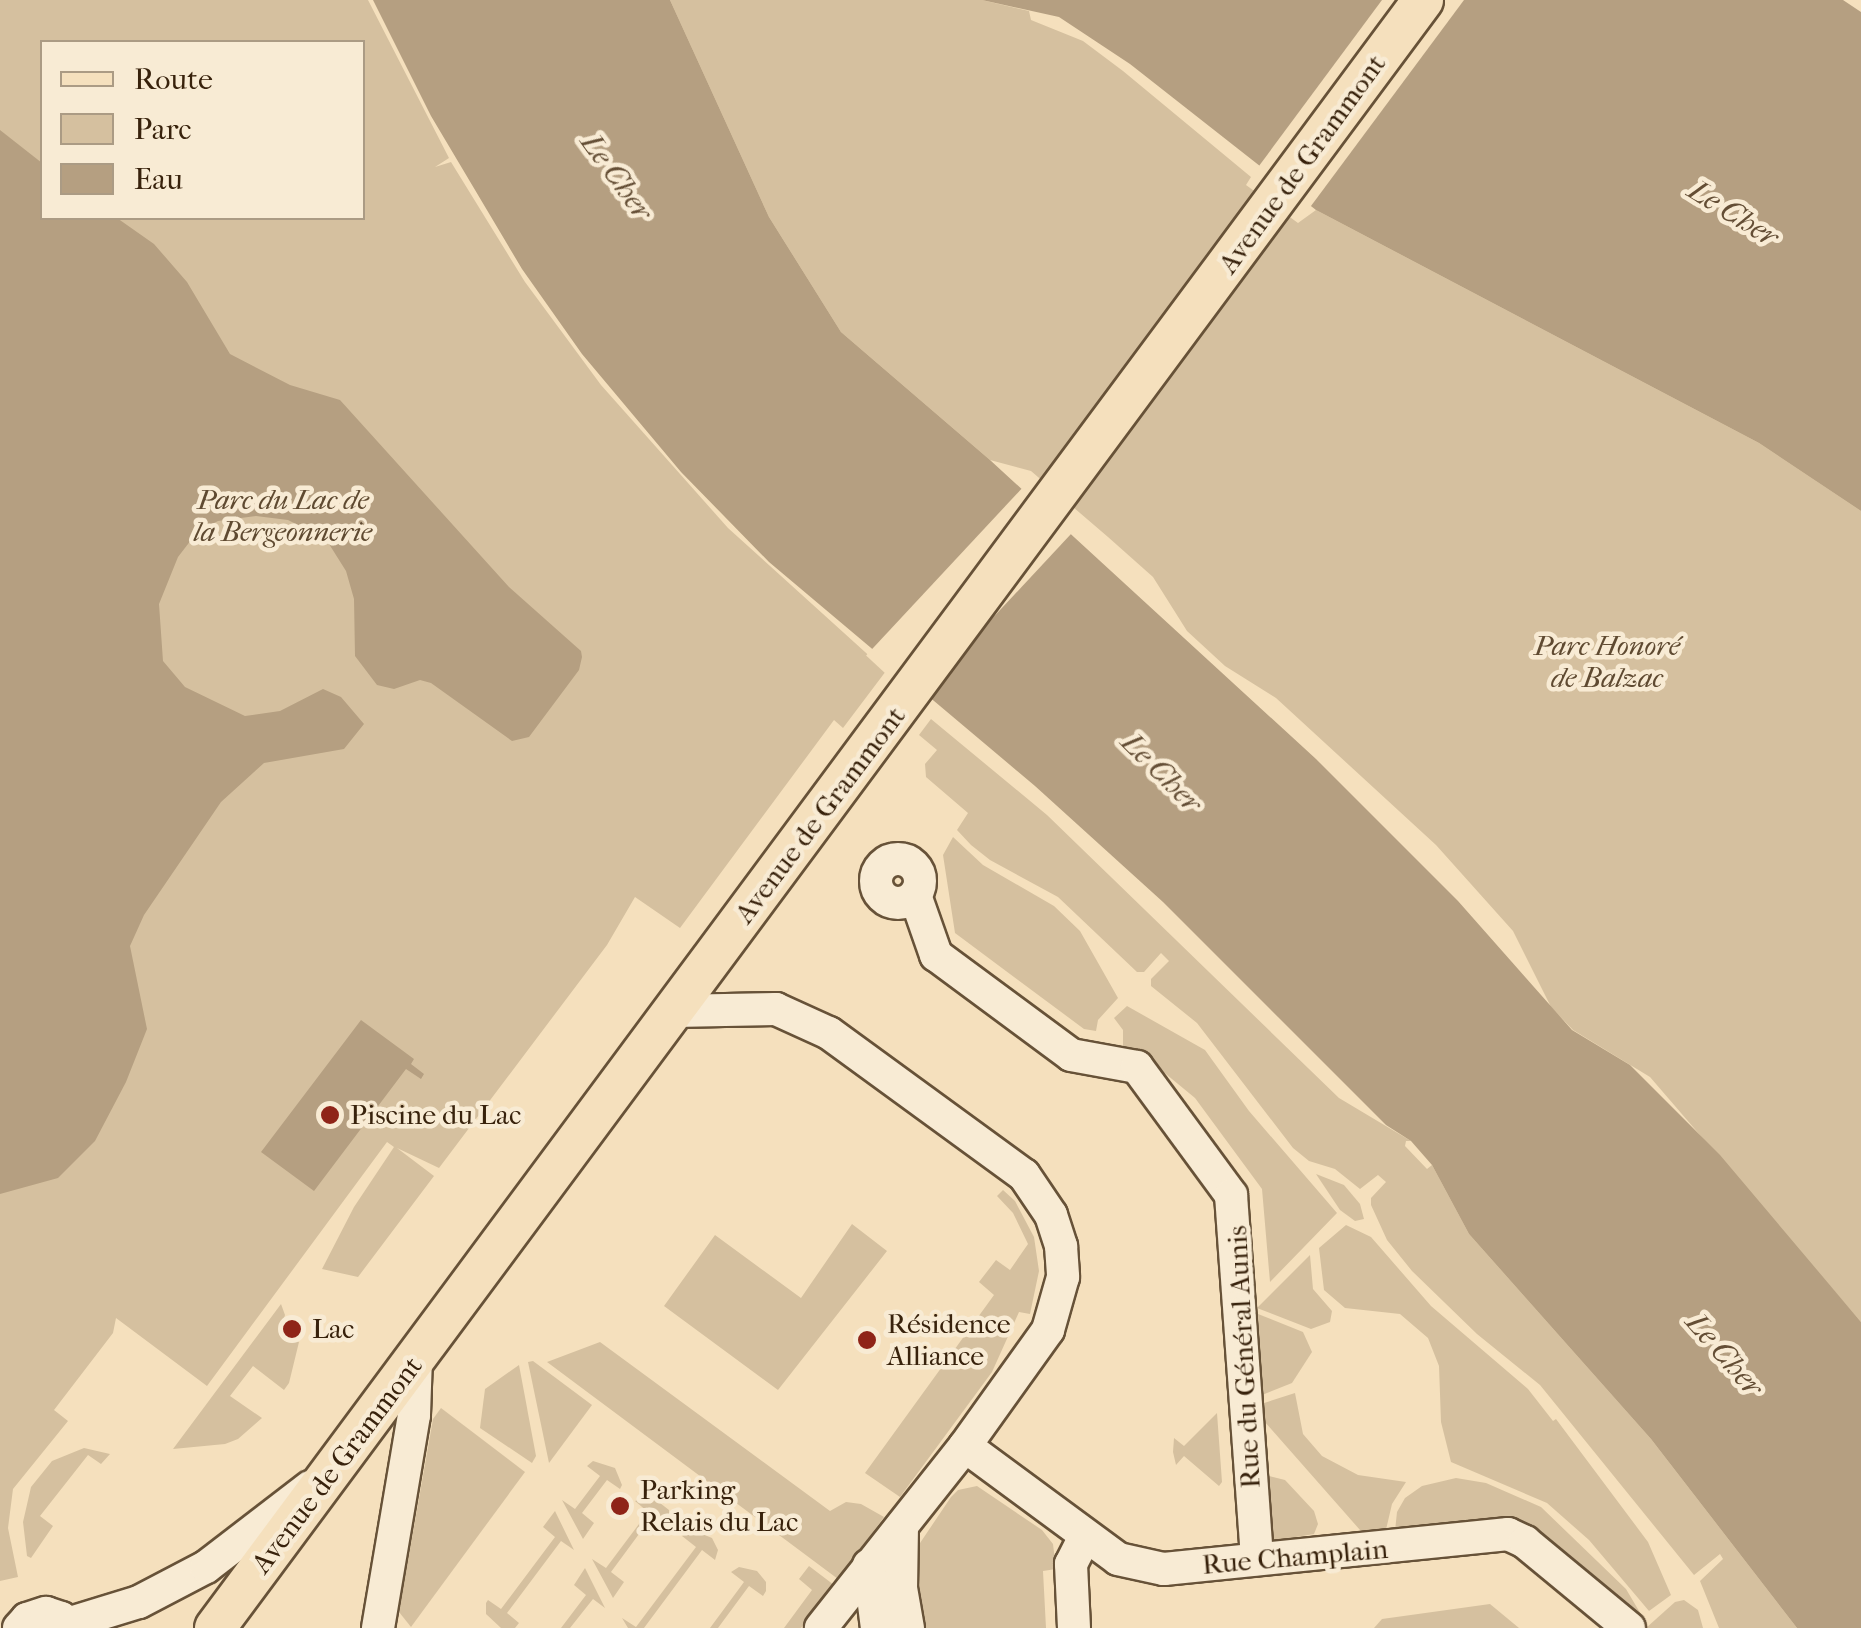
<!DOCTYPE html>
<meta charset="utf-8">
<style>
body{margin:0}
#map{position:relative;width:1861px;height:1628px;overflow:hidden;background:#f5e0bd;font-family:"IM FELL French Canon",serif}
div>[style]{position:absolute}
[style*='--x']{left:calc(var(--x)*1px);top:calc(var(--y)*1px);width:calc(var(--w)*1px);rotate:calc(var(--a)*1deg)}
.green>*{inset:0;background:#d5c09f}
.water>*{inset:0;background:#b59f81}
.pier>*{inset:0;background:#f5e0bd;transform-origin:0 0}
.roads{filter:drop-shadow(2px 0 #675238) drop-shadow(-2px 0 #675238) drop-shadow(0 2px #675238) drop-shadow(0 -2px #675238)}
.minor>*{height:32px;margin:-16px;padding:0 16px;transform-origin:16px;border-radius:16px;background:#f8ebd4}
.minor>.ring{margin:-16px;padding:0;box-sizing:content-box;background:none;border:32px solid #f8ebd4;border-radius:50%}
.major>*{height:40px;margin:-20px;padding:0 20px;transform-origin:20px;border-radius:20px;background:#f5e0bd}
.dots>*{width:28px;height:28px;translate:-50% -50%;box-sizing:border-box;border:5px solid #f8ebd4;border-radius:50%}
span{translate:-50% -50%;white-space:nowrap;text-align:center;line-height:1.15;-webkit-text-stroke:9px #f8ebd4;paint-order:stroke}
.street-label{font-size:28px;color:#38220c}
.park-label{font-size:28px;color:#5f4a31;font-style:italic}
.poi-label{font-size:28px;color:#38220c}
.left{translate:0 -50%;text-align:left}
.water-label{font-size:30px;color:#644e35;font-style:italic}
.legend{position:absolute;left:40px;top:40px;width:325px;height:180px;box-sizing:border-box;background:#f8ebd4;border:2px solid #ab9b84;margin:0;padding:12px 18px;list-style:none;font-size:30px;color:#38220c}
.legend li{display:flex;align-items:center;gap:20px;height:50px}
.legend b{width:50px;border:2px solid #ab9b84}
</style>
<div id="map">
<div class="green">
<div style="clip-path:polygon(evenodd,0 0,368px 0,449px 158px,435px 167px,451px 162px,525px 282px,601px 385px,728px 528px,886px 671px,843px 728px,834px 720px,680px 928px,635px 897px,607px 945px,439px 1168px,397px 1148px,434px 1176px,358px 1277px,322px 1269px,354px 1207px,394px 1147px,387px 1142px,207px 1386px,116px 1318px,113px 1333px,54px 1410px,68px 1421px,13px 1489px,8px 1528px,18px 1577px,0 1581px,0 0,42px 42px,362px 42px,362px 218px,42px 218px,42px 42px)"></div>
<div style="clip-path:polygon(670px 0,982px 0,1029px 11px,1031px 20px,1083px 41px,1123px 71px,1251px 177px,1246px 185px,1298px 223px,1316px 210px,1759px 443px,1861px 511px,1861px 1322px,1650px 1077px,1573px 1030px,1551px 1007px,1513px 931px,1436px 845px,1276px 698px,1225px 666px,1187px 631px,1153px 577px,1108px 537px,1031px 471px,990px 460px,841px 332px,769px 217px)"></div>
<div style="clip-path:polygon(931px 719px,1047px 815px,1339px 1098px,1411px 1141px,1406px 1141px,1405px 1146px,1427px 1169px,1432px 1165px,1469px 1234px,1651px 1439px,1797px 1628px,1719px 1628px,1700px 1581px,1723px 1559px,1720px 1554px,1694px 1575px,1540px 1385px,1477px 1334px,1412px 1271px,1387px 1240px,1371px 1205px,1371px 1198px,1386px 1182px,1378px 1175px,1360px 1189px,1335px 1169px,1309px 1161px,1293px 1148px,1197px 1023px,1151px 986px,1151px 979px,1169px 961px,1161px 953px,1144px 972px,1137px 972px,1058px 897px,990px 860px,971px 845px,957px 830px,968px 813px,926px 777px,925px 764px,937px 750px,919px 735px)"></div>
<div style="clip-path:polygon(953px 837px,983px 865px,1054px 906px,1080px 931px,1118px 998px,1098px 1020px,1096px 1031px,1084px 1029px,955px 933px,943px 855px)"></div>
<div style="clip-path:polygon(1127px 1006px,1205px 1050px,1249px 1111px,1337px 1213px,1270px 1282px,1262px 1189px,1195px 1098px,1138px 1051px,1123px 1046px,1123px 1030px,1114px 1018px)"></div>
<div style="clip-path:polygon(1316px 1174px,1344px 1185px,1360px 1204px,1364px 1219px,1355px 1221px,1340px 1210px)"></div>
<div style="clip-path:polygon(1003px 1190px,1015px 1201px,1034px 1237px,1039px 1271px,1030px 1314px,1019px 1312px,992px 1372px,900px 1497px,865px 1473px,994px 1295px,979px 1282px,996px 1260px,1010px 1270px,1028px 1244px,1013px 1213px,997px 1196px)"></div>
<div style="clip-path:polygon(852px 1224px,887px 1251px,778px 1390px,664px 1306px,715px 1235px,801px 1298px)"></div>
<div style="clip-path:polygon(1346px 1225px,1371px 1237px,1431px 1306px,1528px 1389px,1553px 1421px,1556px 1419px,1648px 1542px,1671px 1595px,1649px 1611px,1589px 1540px,1547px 1503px,1451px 1462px,1441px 1422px,1439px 1366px,1428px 1338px,1400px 1314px,1345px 1308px,1324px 1290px,1319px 1248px)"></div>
<div style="clip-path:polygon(1310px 1255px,1313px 1289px,1332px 1311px,1330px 1322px,1311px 1329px,1257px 1308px)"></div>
<div style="clip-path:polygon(281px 1304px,285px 1315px,279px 1335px,299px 1342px,289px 1383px,284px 1390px,253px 1366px,230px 1396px,262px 1418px,238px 1439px,225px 1444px,173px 1449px)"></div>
<div style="clip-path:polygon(1258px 1314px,1303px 1332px,1312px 1352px,1292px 1383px,1262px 1395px)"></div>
<div style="clip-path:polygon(600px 1342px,830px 1511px,846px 1502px,861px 1504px,884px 1517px,838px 1579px,547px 1362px)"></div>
<div style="clip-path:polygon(533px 1361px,592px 1405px,549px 1463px,528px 1362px)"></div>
<div style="clip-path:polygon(519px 1365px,536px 1456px,532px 1463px,480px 1428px,485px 1389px)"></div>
<div style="clip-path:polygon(1295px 1393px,1303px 1434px,1322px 1456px,1358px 1475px,1406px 1482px,1392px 1504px,1385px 1534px,1360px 1530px,1264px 1421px,1261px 1404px)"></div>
<div style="clip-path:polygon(441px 1408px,525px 1472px,411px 1627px,399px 1612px,433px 1419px)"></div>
<div style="clip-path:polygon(1217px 1413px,1222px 1482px,1219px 1486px,1184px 1456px,1176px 1465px,1173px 1452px,1174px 1438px,1184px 1446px)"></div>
<div style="clip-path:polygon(84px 1448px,110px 1454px,101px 1464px,88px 1455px,40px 1516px,53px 1526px,31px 1558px,27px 1556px,23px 1522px,31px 1487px,52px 1461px)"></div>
<div style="clip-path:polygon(593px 1461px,615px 1468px,622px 1485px,620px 1489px,607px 1480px,582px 1513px,594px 1523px,583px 1539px,562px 1500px,575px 1509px,600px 1476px,587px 1466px)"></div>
<div style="clip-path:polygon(1269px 1476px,1285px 1480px,1314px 1511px,1318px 1524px,1314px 1534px,1272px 1541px,1262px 1483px)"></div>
<div style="clip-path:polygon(1456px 1478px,1486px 1483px,1541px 1507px,1626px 1589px,1642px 1616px,1515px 1520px,1494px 1518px,1395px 1531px,1397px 1512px,1405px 1498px,1422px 1486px)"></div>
<div style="clip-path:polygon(977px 1486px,1042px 1530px,1053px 1544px,1056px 1569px,1043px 1571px,1046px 1628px,923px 1628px,916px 1549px,951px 1497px,958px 1490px)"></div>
<div style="clip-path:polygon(651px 1496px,669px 1510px,670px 1520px,667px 1525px,653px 1515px,611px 1572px,624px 1582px,613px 1598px,592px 1559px,606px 1568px,648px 1512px,635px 1501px)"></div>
<div style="clip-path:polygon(555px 1511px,574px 1550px,561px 1541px,507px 1613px,519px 1623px,515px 1628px,501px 1628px,486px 1614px,486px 1603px,488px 1600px,501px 1609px,555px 1537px,543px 1527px)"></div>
<div style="clip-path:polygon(695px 1531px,712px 1538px,718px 1550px,715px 1560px,702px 1550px,644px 1628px,628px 1628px,622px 1618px,636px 1627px,696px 1547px,682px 1536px)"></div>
<div style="clip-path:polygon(809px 1566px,834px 1585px,801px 1628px,784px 1628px,812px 1590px,799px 1579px)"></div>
<div style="clip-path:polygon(739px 1567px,757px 1571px,766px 1582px,766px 1591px,763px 1596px,749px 1586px,718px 1628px,710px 1628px,744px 1582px,731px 1572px)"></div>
<div style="clip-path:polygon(585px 1568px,605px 1608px,593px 1599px,570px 1628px,561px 1628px,586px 1595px,574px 1585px)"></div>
<div style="clip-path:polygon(1684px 1600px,1698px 1610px,1703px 1628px,1646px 1628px,1675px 1602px)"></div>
<div style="clip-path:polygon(1490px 1604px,1519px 1628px,1374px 1628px,1382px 1619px)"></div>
</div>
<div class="water">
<div style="clip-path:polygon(373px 0,670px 0,769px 217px,841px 332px,990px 460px,1316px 759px,1458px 901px,1572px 1030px,1630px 1065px,1720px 1155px,1861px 1322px,1861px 1628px,1797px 1628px,1651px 1439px,1469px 1234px,1432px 1165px,1411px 1141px,1386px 1125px,1163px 902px,1035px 786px,769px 562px,681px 472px,582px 354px,522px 269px,431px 116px)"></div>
<div style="clip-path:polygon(982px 0,1843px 0,1861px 12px,1861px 511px,1759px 443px,1316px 210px,1130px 64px,1059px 17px)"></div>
<div style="clip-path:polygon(0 130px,42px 163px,42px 218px,117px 218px,154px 244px,187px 282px,230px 354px,290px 385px,340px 400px,509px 587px,581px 651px,582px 657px,579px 670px,529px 737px,512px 741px,431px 683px,420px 680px,394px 689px,377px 685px,355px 656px,354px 599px,346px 571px,329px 544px,312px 532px,288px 520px,256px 516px,218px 521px,198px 531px,178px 557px,159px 604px,163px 661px,185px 687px,245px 716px,280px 711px,323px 689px,341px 697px,364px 724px,344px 749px,264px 763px,221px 802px,144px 915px,130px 946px,147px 1029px,126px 1082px,95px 1141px,58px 1178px,0 1194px)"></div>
<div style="clip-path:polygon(361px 1020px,414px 1059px,411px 1064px,424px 1074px,421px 1079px,406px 1069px,314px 1191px,261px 1152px)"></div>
</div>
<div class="pier">
<div style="clip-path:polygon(1382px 0,1464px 0,1308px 210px,1256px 170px)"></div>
<div style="left:1025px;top:485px;width:67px;height:233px;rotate:43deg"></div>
</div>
<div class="roads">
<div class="minor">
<div class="ring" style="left:876px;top:859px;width:12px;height:12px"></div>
<div style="--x:915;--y:895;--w:64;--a:70.7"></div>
<div style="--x:936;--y:955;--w:168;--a:36.5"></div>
<div style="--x:1071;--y:1055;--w:67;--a:10.3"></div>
<div style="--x:1137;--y:1067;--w:159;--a:53.7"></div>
<div style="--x:1231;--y:1195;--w:365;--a:85.9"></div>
<div style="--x:674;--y:1011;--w:102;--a:-1.1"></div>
<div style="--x:776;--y:1009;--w:58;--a:24.4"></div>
<div style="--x:829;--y:1033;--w:241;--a:36.1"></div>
<div style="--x:1024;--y:1175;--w:48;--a:56"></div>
<div style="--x:1051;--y:1215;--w:33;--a:72"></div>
<div style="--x:1061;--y:1246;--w:31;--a:86"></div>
<div style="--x:1063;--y:1277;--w:55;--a:105.8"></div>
<div style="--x:1048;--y:1330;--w:143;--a:125.6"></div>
<div style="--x:965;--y:1446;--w:232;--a:128.4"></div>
<div style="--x:965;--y:1446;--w:190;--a:36.4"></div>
<div style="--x:1118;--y:1559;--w:47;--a:12.3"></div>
<div style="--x:1164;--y:1569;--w:346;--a:-5.8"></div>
<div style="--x:1508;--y:1534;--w:19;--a:25"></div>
<div style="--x:1525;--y:1542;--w:135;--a:39.6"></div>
<div style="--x:902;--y:1526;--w:62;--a:90.9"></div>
<div style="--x:901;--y:1588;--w:41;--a:80.1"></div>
<div style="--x:869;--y:1565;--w:64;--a:82.8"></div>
<div style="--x:67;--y:1624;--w:75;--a:-17"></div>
<div style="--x:139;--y:1602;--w:76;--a:-27.6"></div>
<div style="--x:206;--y:1567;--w:131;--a:-37.6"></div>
<div style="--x:19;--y:1628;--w:12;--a:-48"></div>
<div style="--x:27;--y:1619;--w:20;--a:-18"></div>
<div style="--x:46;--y:1613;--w:16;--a:18"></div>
<div style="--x:61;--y:1618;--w:13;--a:48"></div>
<div style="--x:378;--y:1628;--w:216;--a:-80.4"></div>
<div style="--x:414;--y:1415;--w:58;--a:-88"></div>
<div style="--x:1074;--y:1628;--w:64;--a:-92.7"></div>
<div style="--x:1071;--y:1564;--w:31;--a:-63"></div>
</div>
<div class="major">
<div style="--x:215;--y:1628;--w:2027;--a:-53.42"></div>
</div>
</div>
<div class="dots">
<div style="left:330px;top:1115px;background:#8f2418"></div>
<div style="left:292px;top:1329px;background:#8f2418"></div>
<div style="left:867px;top:1340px;background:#8f2418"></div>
<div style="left:620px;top:1506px;background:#8f2418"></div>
</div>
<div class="street-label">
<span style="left:1302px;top:164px;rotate:-54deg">Avenue de Grammont</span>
<span style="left:820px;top:815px;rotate:-53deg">Avenue de Grammont</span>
<span style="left:1244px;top:1357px;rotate:-93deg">Rue du Général Aunis</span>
<span style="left:337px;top:1465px;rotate:-53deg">Avenue de Grammont</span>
<span style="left:1295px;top:1557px;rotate:-5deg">Rue Champlain</span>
</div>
<div class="park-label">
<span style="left:283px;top:516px">Parc du Lac de<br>la Bergeonnerie</span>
<span style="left:1607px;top:662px">Parc Honoré<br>de Balzac</span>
</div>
<div class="poi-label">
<span class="left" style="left:350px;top:1115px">Piscine du Lac</span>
<span class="left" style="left:887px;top:1340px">Résidence<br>Alliance</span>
<span class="left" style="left:312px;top:1329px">Lac</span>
<span class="left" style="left:640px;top:1506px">Parking<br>Relais du Lac</span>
</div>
<div class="water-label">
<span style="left:616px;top:177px;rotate:54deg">Le Cher</span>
<span style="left:1733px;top:214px;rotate:32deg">Le Cher</span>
<span style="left:1161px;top:773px;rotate:45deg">Le Cher</span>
<span style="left:1724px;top:1355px;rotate:49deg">Le Cher</span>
</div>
<ul class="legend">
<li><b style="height:12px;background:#f5e0bd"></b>Route</li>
<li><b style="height:28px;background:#d5c09f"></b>Parc</li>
<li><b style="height:28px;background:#b59f81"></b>Eau</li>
</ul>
</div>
